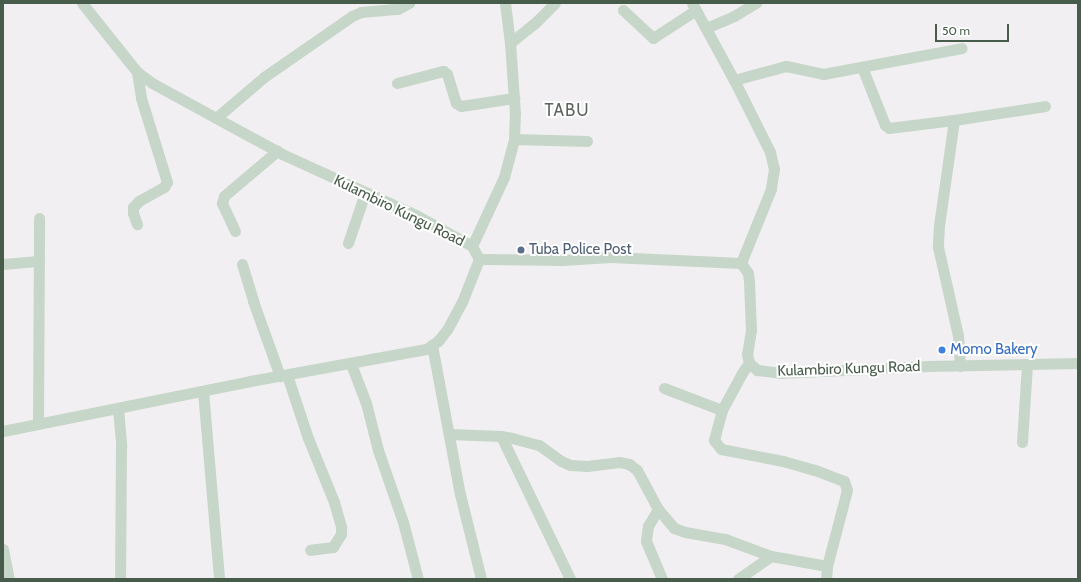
<!DOCTYPE html>
<style>
body{margin:0}
#map{position:relative;width:1081px;height:582px;overflow:hidden;background:#f1eff1;font-family:Cabin,sans-serif}
div>[style]{position:absolute}
[style*='--x']{left:calc(var(--x)*1px);top:calc(var(--y)*1px);width:calc(var(--w)*1px);rotate:calc(var(--a)*1deg)}
.street>*{height:11px;margin:-5.5px;padding:0 5.5px;transform-origin:5.5px;border-radius:5.5px;background:#c6d6c8}
.dots>*{width:11px;height:11px;translate:-50% -50%;box-sizing:border-box;border:2px solid #fff;border-radius:50%}
span{translate:-50% -50%;white-space:nowrap;text-align:center;line-height:1.15;-webkit-text-stroke:4px #fff;paint-order:stroke}
.street-label{font-size:15px;color:#475c4a}
.service-label{font-size:15px;color:#4e5e75}
.left{translate:0 -50%;text-align:left}
.shop-label{font-size:15px;color:#366cbe}
.quarter-label{font-size:17px;color:#5c645d;letter-spacing:1px}
.frame{position:absolute;inset:0;border:4px solid #475c4a;pointer-events:none}
.scale{position:absolute;left:935px;top:24px;width:74px;height:18px;box-sizing:border-box;border:2px solid #475c4a;border-top:0;padding-left:5px;font-size:12px;line-height:14px;white-space:nowrap;color:#475c4a;-webkit-text-stroke:3px #fff;paint-order:stroke}
</style>
<div id="map">
<div class="street">
<div style="--x:82;--y:3;--w:88;--a:51.4"></div>
<div style="--x:137;--y:72;--w:19;--a:36"></div>
<div style="--x:152;--y:83;--w:148;--a:28.6"></div>
<div style="--x:282;--y:154;--w:147;--a:24.5"></div>
<div style="--x:416;--y:215;--w:64;--a:29"></div>
<div style="--x:472;--y:246;--w:15;--a:62"></div>
<div style="--x:692;--y:3;--w:88;--a:61.4"></div>
<div style="--x:734;--y:80;--w:80;--a:63.4"></div>
<div style="--x:770;--y:152;--w:17;--a:77"></div>
<div style="--x:774;--y:169;--w:20;--a:99"></div>
<div style="--x:771;--y:189;--w:80;--a:112.1"></div>
<div style="--x:623;--y:10;--w:41;--a:43"></div>
<div style="--x:653;--y:38;--w:51;--a:-33.1"></div>
<div style="--x:706;--y:28;--w:30;--a:-23"></div>
<div style="--x:734;--y:16;--w:26;--a:-31"></div>
<div style="--x:510;--y:43;--w:32;--a:-39"></div>
<div style="--x:535;--y:23;--w:28;--a:-45"></div>
<div style="--x:862;--y:67;--w:62;--a:68.4"></div>
<div style="--x:885;--y:125;--w:5;--a:37"></div>
<div style="--x:889;--y:128;--w:65;--a:-7"></div>
<div style="--x:954;--y:120;--w:92;--a:-8.7"></div>
<div style="--x:137;--y:72;--w:26;--a:81"></div>
<div style="--x:141;--y:98;--w:88;--a:72.8"></div>
<div style="--x:167;--y:182;--w:6;--a:121"></div>
<div style="--x:164;--y:187;--w:29;--a:151"></div>
<div style="--x:139;--y:201;--w:8;--a:135"></div>
<div style="--x:133;--y:207;--w:6;--a:90"></div>
<div style="--x:133;--y:213;--w:12;--a:70"></div>
<div style="--x:734;--y:80;--w:54;--a:-15.1"></div>
<div style="--x:786;--y:66;--w:38;--a:12"></div>
<div style="--x:823;--y:74;--w:141;--a:-10.6"></div>
<div style="--x:397;--y:83;--w:48;--a:-14.6"></div>
<div style="--x:443;--y:71;--w:5;--a:37"></div>
<div style="--x:447;--y:74;--w:30;--a:73"></div>
<div style="--x:456;--y:103;--w:6;--a:31"></div>
<div style="--x:461;--y:106;--w:54;--a:-8.6"></div>
<div style="--x:216;--y:118;--w:63;--a:-40.5"></div>
<div style="--x:264;--y:77;--w:107;--a:-34.7"></div>
<div style="--x:352;--y:16;--w:10;--a:-24"></div>
<div style="--x:361;--y:12;--w:37;--a:-5"></div>
<div style="--x:398;--y:9;--w:13;--a:-29"></div>
<div style="--x:954;--y:120;--w:106;--a:98.1"></div>
<div style="--x:939;--y:225;--w:22;--a:93"></div>
<div style="--x:938;--y:247;--w:91;--a:77.3"></div>
<div style="--x:958;--y:336;--w:30;--a:86"></div>
<div style="--x:514;--y:139;--w:73;--a:1.6"></div>
<div style="--x:235;--y:231;--w:31;--a:-115"></div>
<div style="--x:222;--y:203;--w:7;--a:-74"></div>
<div style="--x:224;--y:196;--w:70;--a:-40.3"></div>
<div style="--x:348;--y:243;--w:53;--a:-71.2"></div>
<div style="--x:472;--y:246;--w:76;--a:-65.1"></div>
<div style="--x:504;--y:177;--w:39;--a:-75"></div>
<div style="--x:514;--y:139;--w:25;--a:-88"></div>
<div style="--x:515;--y:114;--w:71;--a:-94"></div>
<div style="--x:510;--y:43;--w:40;--a:-97.1"></div>
<div style="--x:479;--y:259;--w:83;--a:0.7"></div>
<div style="--x:562;--y:260;--w:49;--a:-3.5"></div>
<div style="--x:611;--y:257;--w:130;--a:2.6"></div>
<div style="--x:741;--y:263;--w:12;--a:55"></div>
<div style="--x:748;--y:273;--w:8;--a:83"></div>
<div style="--x:749;--y:281;--w:49;--a:87.7"></div>
<div style="--x:751;--y:330;--w:24;--a:99"></div>
<div style="--x:747;--y:354;--w:9;--a:77"></div>
<div style="--x:749;--y:363;--w:11;--a:41"></div>
<div style="--x:757;--y:370;--w:23;--a:7"></div>
<div style="--x:780;--y:373;--w:149;--a:-2.7"></div>
<div style="--x:929;--y:366;--w:149;--a:-1.2"></div>
<div style="--x:3;--y:264;--w:36;--a:-5"></div>
<div style="--x:242;--y:264;--w:39;--a:73"></div>
<div style="--x:253;--y:301;--w:80;--a:70.2"></div>
<div style="--x:432;--y:345;--w:152;--a:79.4"></div>
<div style="--x:460;--y:494;--w:88;--a:76.1"></div>
<div style="--x:351;--y:364;--w:42;--a:69"></div>
<div style="--x:366;--y:403;--w:49;--a:75.7"></div>
<div style="--x:378;--y:450;--w:76;--a:70.9"></div>
<div style="--x:403;--y:522;--w:59;--a:75.3"></div>
<div style="--x:287;--y:375;--w:66;--a:71.6"></div>
<div style="--x:308;--y:438;--w:69;--a:67.9"></div>
<div style="--x:334;--y:502;--w:26;--a:74"></div>
<div style="--x:341;--y:527;--w:7;--a:90"></div>
<div style="--x:341;--y:534;--w:15;--a:122"></div>
<div style="--x:333;--y:547;--w:23;--a:173"></div>
<div style="--x:664;--y:388;--w:62;--a:20.8"></div>
<div style="--x:722;--y:410;--w:42;--a:-61.6"></div>
<div style="--x:742;--y:373;--w:12;--a:-55"></div>
<div style="--x:203;--y:391;--w:189;--a:85.1"></div>
<div style="--x:118;--y:408;--w:38;--a:85"></div>
<div style="--x:121;--y:446;--w:133;--a:90.4"></div>
<div style="--x:722;--y:410;--w:31;--a:105"></div>
<div style="--x:714;--y:440;--w:11;--a:52"></div>
<div style="--x:721;--y:449;--w:63;--a:11"></div>
<div style="--x:783;--y:461;--w:33;--a:16"></div>
<div style="--x:815;--y:470;--w:31;--a:21"></div>
<div style="--x:844;--y:481;--w:9;--a:72"></div>
<div style="--x:847;--y:490;--w:79;--a:104.7"></div>
<div style="--x:38;--y:424;--w:206;--a:-89.7"></div>
<div style="--x:3;--y:431;--w:252;--a:-11.4"></div>
<div style="--x:250;--y:381;--w:179;--a:-10.3"></div>
<div style="--x:426;--y:349;--w:14;--a:-34"></div>
<div style="--x:438;--y:341;--w:16;--a:-52"></div>
<div style="--x:448;--y:328;--w:30;--a:-62"></div>
<div style="--x:462;--y:302;--w:46;--a:-68.4"></div>
<div style="--x:449;--y:434;--w:52;--a:2.2"></div>
<div style="--x:501;--y:436;--w:11;--a:10"></div>
<div style="--x:512;--y:438;--w:28;--a:15"></div>
<div style="--x:539;--y:445;--w:27;--a:36"></div>
<div style="--x:561;--y:461;--w:10;--a:24"></div>
<div style="--x:570;--y:465;--w:17;--a:3"></div>
<div style="--x:587;--y:466;--w:32;--a:-7"></div>
<div style="--x:619;--y:462;--w:10;--a:11"></div>
<div style="--x:629;--y:464;--w:10;--a:37"></div>
<div style="--x:637;--y:470;--w:44;--a:61.7"></div>
<div style="--x:658;--y:509;--w:25;--a:50"></div>
<div style="--x:674;--y:528;--w:12;--a:20"></div>
<div style="--x:685;--y:532;--w:41;--a:9.9"></div>
<div style="--x:725;--y:539;--w:49;--a:20.3"></div>
<div style="--x:771;--y:556;--w:57;--a:10.1"></div>
<div style="--x:827;--y:566;--w:13;--a:94"></div>
<div style="--x:501;--y:436;--w:159;--a:64.2"></div>
<div style="--x:1022;--y:442;--w:77;--a:-86.3"></div>
<div style="--x:658;--y:509;--w:20;--a:120"></div>
<div style="--x:648;--y:526;--w:15;--a:98"></div>
<div style="--x:646;--y:541;--w:41;--a:67.2"></div>
<div style="--x:3;--y:549;--w:31;--a:79"></div>
<div style="--x:738;--y:579;--w:40;--a:-34.9"></div>
</div>
<div class="dots">
<div style="left:521px;top:250px;background:#5c6f8a"></div>
<div style="left:942px;top:350px;background:#3f7fe0"></div>
</div>
<div class="street-label">
<span style="left:399px;top:211px;rotate:26deg">Kulambiro Kungu Road</span>
<span style="left:849px;top:369px;rotate:-2deg">Kulambiro Kungu Road</span>
</div>
<div class="service-label">
<span class="left" style="left:529px;top:250px">Tuba Police Post</span>
</div>
<div class="shop-label">
<span class="left" style="left:950px;top:350px">Momo Bakery</span>
</div>
<div class="quarter-label">
<span style="left:567px;top:111px">TABU</span>
</div>
<div class="frame"></div>
<div class="scale">50 m</div>
</div>
